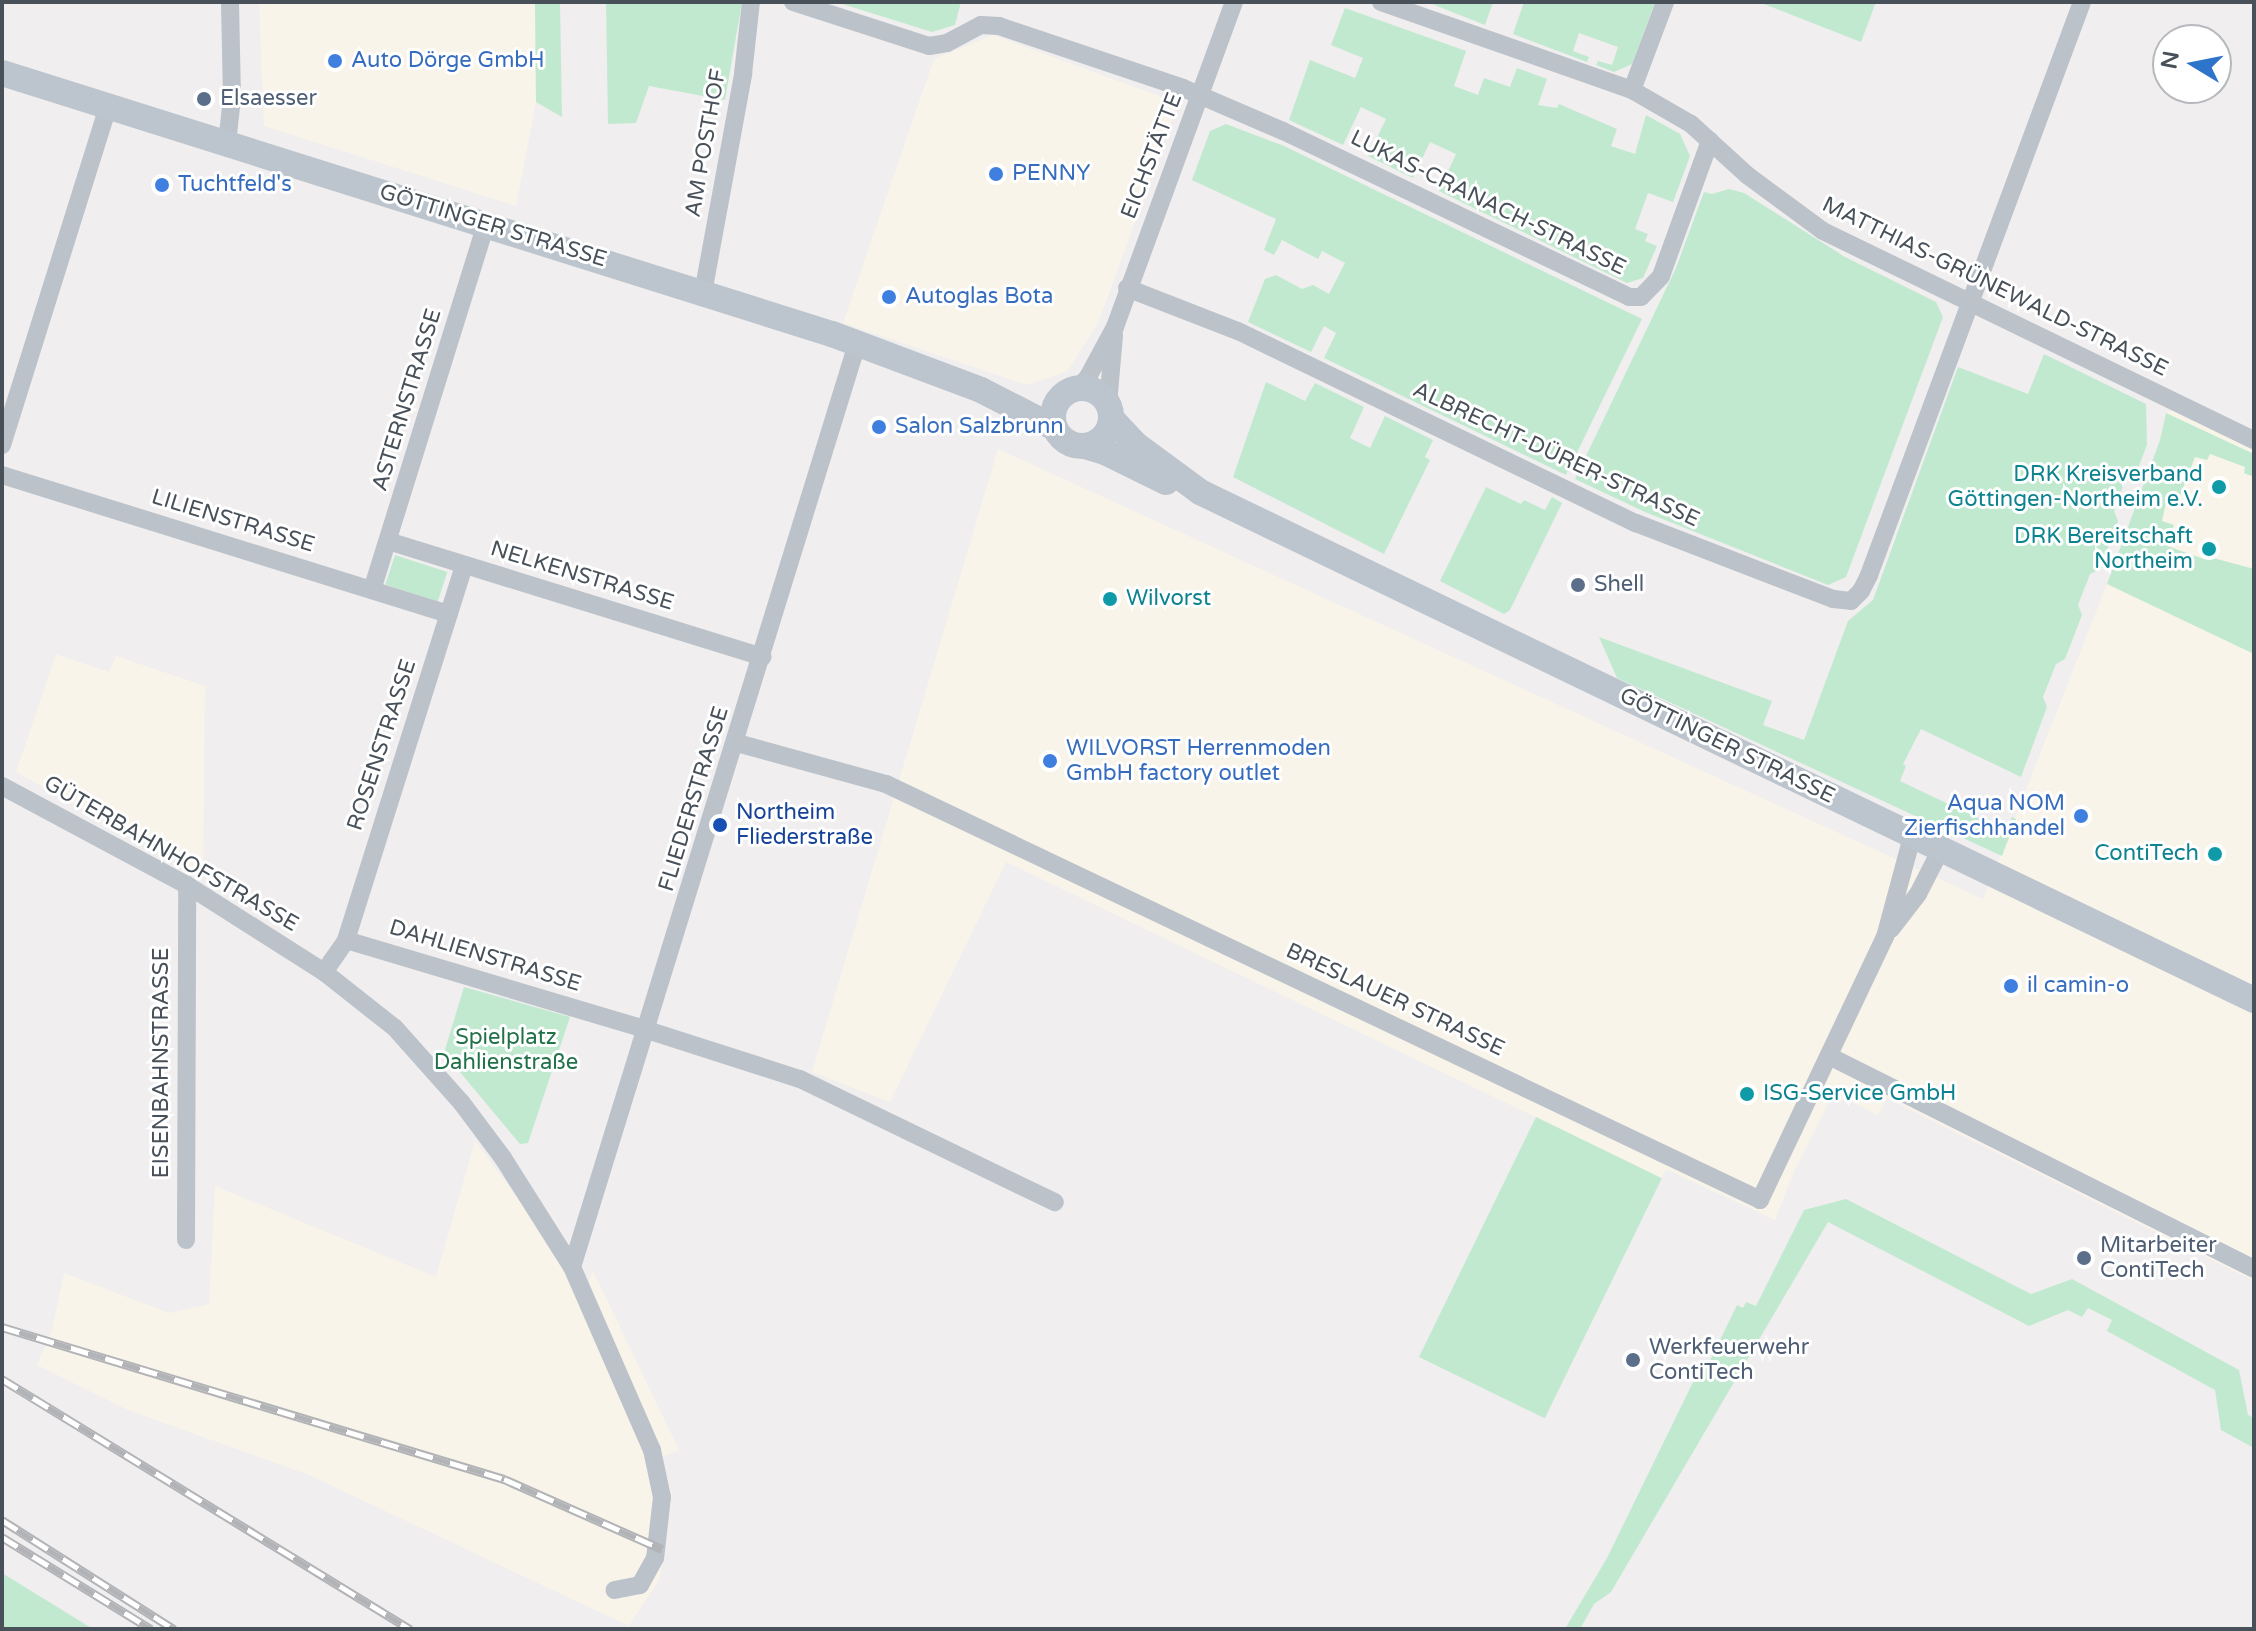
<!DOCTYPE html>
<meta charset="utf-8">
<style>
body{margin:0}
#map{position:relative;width:2256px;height:1631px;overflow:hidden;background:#f0eeee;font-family:"Varela Round",sans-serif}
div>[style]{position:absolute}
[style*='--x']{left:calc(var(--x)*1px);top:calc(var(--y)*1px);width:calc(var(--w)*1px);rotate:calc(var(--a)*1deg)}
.commercial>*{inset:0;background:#f9f4e9}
.green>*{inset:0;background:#c1e9d0;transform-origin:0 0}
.street>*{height:18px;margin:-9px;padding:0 9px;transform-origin:9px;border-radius:9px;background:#bbc2c9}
.secondary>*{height:26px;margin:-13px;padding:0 13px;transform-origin:13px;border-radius:13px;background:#bcc4cd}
.secondary>.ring{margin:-13px;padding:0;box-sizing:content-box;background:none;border:26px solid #bcc4cd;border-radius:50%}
.rail>*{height:9px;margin-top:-4.5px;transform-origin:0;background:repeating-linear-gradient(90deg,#fff 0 18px,#b1b3b7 0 36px);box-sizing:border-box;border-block:2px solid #b1b3b7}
.dots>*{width:22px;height:22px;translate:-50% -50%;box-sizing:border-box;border:4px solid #fff;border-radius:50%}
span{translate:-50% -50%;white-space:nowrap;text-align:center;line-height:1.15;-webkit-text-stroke:6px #fff;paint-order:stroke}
.shop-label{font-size:22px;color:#366cbe}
.left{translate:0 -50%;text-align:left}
.right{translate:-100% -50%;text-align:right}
.service-label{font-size:22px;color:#4e5e75}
.street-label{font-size:22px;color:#485159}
.culture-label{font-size:22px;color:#0d838f}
.transit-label{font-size:22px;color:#164399}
.park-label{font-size:22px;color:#227149}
.frame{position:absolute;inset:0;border:4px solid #485159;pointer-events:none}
.north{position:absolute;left:2152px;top:24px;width:80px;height:80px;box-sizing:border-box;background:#fff;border:2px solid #b6b9bd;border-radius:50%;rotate:280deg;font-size:22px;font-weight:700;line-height:32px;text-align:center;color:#485159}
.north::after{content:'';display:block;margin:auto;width:28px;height:36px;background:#2e74ca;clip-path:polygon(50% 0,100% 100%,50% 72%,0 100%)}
</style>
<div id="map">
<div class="commercial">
<div style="clip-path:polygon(259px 2px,535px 2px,536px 102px,516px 206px,264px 126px)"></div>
<div style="clip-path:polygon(993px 35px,1178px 103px,1099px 321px,1068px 371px,1027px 385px,843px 323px,934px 59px)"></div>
<div style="clip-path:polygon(2177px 408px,2254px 445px,2254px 1281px,1887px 1098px,1878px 1115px,1848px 1100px,1830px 1100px,1794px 1172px,1775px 1220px,1666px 1169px,1662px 1178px,1006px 862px,890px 1102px,812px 1072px,998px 449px,1983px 899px,2107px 584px,2160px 440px,2166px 413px)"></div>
<div style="clip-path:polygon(56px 654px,109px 672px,116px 656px,205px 686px,203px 875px,16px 772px)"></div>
<div style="clip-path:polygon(475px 1141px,586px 1290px,593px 1271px,679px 1450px,662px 1457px,672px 1494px,660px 1578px,629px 1626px,309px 1475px,128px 1410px,37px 1365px,52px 1330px,64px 1273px,169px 1313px,209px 1304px,215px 1186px,436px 1277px)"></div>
</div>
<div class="green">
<div style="clip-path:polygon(535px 2px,560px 2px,562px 117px,536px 102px)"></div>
<div style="clip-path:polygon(606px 2px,742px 2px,725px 100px,649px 86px,636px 123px,608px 124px)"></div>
<div style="clip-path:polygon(836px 2px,961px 2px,955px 25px,932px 32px)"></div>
<div style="clip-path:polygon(1427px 2px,1493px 2px,1485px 25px)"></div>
<div style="clip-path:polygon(1524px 2px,1655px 2px,1632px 64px,1614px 72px,1596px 65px,1598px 61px,1612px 65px,1618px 47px,1579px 33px,1573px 51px,1589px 57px,1587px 62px,1513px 34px)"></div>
<div style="clip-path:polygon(1759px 2px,1876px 2px,1861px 42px)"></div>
<div style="clip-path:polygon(1345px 8px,1466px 51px,1454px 86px,1478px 95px,1484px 78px,1510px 87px,1517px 68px,1547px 79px,1538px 105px,1557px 108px,1559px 104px,1617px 129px,1611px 146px,1635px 154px,1646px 115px,1680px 134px,1690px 156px,1673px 202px,1648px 193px,1635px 229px,1648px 234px,1645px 241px,1657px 246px,1643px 278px,1627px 283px,1439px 191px,1456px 154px,1430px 142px,1413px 178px,1368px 156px,1386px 119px,1361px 107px,1343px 145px,1289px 120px,1310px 60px,1355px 78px,1363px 58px,1331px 45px)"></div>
<div style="clip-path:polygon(1226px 124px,1284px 146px,1642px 319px,1566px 475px,1324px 358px,1336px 333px,1324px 326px,1311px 352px,1248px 322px,1265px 279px,1276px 275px,1302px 289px,1313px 285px,1329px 294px,1345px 263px,1322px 251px,1318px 259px,1282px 240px,1274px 255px,1264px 250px,1276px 219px,1192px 180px,1210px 131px)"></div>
<div style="clip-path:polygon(1729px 189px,1744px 193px,1845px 257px,1936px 302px,1943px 317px,1846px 577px,1828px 585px,1645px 512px,1575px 479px,1676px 268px,1704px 192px,1712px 194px)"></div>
<div style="clip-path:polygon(2044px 354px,2146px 404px,2147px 445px,2135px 476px,2125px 481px,2114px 511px,2118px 521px,2100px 569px,2090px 574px,2078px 605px,2082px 615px,2065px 659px,2056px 664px,2043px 697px,2047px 707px,2021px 777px,1921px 729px,1903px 764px,1906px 766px,1900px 781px,2005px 831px,2012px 817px,2016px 819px,2002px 856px,1617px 678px,1599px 637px,1772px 701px,1763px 725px,1804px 740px,1848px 621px,1873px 600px,1958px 367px,2028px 394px)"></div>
<div style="clip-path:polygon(1266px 382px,1305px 401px,1315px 383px,1364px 407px,1350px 438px,1370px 448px,1385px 416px,1433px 440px,1425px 457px,1430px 460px,1384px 554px,1233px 477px)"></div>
<div style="clip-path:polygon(2166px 413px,2254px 454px,2254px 477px,2244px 473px,2245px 467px,2210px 454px,2207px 460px,2195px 457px,2178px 501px,2167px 498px,2162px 521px,2174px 525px,2167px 546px,2204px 559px,2206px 556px,2254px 569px,2254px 654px,2107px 584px,2160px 440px)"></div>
<div style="clip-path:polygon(1486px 487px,1521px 504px,1524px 500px,1545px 510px,1552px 497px,1562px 503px,1510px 610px,1504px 614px,1440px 581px)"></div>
<div style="left:395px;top:555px;width:55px;height:31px;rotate:18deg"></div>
<div style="clip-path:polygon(464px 987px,570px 1017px,528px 1143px,520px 1144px,444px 1053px)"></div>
<div style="left:1536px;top:1117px;width:140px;height:267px;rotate:26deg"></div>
<div style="clip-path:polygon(1846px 1199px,2031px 1294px,2072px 1279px,2239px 1370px,2248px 1415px,2254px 1418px,2254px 1448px,2221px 1430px,2215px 1390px,2107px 1331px,2112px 1320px,2088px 1308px,2082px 1317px,2068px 1310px,2029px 1326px,1828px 1222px,1611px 1592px,1594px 1604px,1580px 1629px,1565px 1629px,1607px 1558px,1699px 1370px,1704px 1373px,1737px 1305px,1743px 1308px,1746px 1302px,1756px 1306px,1804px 1210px)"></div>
<div style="clip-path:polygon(2px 1573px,93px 1629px,2px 1629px)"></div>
</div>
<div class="street">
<div style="--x:793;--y:2;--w:143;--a:17.9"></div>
<div style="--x:929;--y:46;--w:18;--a:-9"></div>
<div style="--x:947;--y:43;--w:38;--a:-28"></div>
<div style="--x:981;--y:25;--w:18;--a:3"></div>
<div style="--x:999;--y:26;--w:194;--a:18.6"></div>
<div style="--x:1183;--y:88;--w:109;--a:23.3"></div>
<div style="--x:1283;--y:131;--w:384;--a:25.6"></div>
<div style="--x:1629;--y:297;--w:12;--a:0"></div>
<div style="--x:1641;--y:297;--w:29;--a:-46"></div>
<div style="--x:1661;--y:276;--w:144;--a:-70.1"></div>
<div style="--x:1381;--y:2;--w:266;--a:19.3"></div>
<div style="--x:1632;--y:90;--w:68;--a:30"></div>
<div style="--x:1691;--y:124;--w:76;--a:42.3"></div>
<div style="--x:1747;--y:175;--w:94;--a:36.4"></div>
<div style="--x:1823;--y:231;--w:479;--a:25.9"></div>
<div style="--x:1632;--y:90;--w:94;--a:-69.4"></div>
<div style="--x:227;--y:143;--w:45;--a:-83.7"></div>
<div style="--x:232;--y:98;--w:96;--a:-91.2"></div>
<div style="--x:1127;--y:288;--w:119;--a:21.2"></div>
<div style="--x:1238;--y:331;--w:442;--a:25.8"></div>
<div style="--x:1636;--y:523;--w:211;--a:21.1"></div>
<div style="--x:1833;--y:599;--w:18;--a:6"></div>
<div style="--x:1851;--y:601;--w:14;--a:-45"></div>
<div style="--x:1861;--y:591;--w:18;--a:-63"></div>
<div style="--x:1869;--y:575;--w:611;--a:-69.61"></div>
<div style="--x:703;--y:293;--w:223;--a:-79.6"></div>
<div style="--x:743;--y:74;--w:72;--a:-83.7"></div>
<div style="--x:1077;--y:389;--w:16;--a:-47"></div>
<div style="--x:1088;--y:377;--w:57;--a:-61.6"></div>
<div style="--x:1115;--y:327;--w:346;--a:-69.9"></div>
<div style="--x:1108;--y:404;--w:69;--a:-85"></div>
<div style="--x:2;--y:445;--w:355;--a:-72.6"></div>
<div style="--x:2;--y:475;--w:468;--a:17.3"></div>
<div style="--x:388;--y:541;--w:392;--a:17.2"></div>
<div style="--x:372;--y:590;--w:383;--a:-72.7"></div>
<div style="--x:737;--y:743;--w:155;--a:15.4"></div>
<div style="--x:886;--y:784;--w:968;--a:25.45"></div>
<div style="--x:1760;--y:1200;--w:291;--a:-64.6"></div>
<div style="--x:1885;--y:937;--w:104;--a:-74.9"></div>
<div style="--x:2;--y:786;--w:210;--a:28.2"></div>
<div style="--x:187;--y:885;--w:162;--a:32.4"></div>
<div style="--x:324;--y:972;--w:90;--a:38.3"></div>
<div style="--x:395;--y:1028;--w:99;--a:48.3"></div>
<div style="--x:461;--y:1102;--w:70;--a:53.1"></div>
<div style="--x:503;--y:1158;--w:129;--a:57.7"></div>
<div style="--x:572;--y:1267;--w:200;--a:66.4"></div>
<div style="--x:652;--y:1450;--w:48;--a:78"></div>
<div style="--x:662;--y:1497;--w:61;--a:96.5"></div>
<div style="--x:655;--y:1558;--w:31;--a:119"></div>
<div style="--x:640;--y:1585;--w:26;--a:169"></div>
<div style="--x:1891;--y:929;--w:44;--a:-52.4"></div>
<div style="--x:1918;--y:894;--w:48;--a:-62.9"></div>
<div style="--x:346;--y:940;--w:393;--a:-72.5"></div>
<div style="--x:324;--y:972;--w:39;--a:-55"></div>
<div style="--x:346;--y:940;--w:314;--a:16.6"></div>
<div style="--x:647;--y:1030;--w:161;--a:17.8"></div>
<div style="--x:800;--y:1079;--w:283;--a:25.8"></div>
<div style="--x:1829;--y:1056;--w:475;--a:26.6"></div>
<div style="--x:186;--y:1240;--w:355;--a:-89.8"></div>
<div style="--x:572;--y:1267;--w:966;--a:-72.84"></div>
</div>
<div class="secondary">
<div style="--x:2;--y:73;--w:870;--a:17.46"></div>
<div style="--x:832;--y:334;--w:159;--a:20.6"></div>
<div style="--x:981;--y:390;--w:83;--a:27.2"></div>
<div class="ring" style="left:1053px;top:388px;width:32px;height:32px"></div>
<div style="--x:1111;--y:418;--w:35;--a:47"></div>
<div style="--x:1135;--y:444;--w:81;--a:36.4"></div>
<div style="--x:1200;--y:492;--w:1170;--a:25.73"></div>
<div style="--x:1085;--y:446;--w:21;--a:17"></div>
<div style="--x:1105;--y:452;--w:68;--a:26.2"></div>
</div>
<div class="rail">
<div style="--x:2;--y:1327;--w:525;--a:16.85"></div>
<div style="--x:504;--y:1479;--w:173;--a:23.9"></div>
<div style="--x:2;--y:1379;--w:479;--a:31.5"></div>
<div style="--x:2;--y:1520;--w:204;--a:32.4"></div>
<div style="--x:2;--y:1537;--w:175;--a:31.7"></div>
</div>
<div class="dots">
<div style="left:335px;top:61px;background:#3f7fe0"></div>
<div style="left:204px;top:99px;background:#5c6f8a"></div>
<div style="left:996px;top:174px;background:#3f7fe0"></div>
<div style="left:162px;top:185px;background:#3f7fe0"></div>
<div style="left:889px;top:297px;background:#3f7fe0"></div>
<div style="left:879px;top:427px;background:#3f7fe0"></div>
<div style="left:2219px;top:487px;background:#0f9aa8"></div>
<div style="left:2209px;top:549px;background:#0f9aa8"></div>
<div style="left:1578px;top:585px;background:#5c6f8a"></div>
<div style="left:1110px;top:599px;background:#0f9aa8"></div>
<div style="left:1050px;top:761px;background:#3f7fe0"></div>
<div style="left:2081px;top:816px;background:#3f7fe0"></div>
<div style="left:720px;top:825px;background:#1a4fb4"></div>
<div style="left:2215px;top:854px;background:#0f9aa8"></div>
<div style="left:2011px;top:986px;background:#3f7fe0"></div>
<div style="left:1747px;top:1094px;background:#0f9aa8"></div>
<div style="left:2084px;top:1258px;background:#5c6f8a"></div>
<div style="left:1633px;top:1360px;background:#5c6f8a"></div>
</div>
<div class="shop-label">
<span class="left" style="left:351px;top:61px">Auto Dörge GmbH</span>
<span class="left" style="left:1012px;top:174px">PENNY</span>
<span class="left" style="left:178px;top:185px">Tuchtfeld's</span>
<span class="left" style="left:905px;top:297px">Autoglas Bota</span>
<span class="left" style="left:895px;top:427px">Salon Salzbrunn</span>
<span class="left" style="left:1066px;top:761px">WILVORST Herrenmoden<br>GmbH factory outlet</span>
<span class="right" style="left:2065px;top:816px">Aqua NOM<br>Zierfischhandel</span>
<span class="left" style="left:2027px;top:986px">il camin-o</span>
</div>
<div class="service-label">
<span class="left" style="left:220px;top:99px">Elsaesser</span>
<span class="left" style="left:1594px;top:585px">Shell</span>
<span class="left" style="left:2100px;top:1258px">Mitarbeiter<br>ContiTech</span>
<span class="left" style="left:1649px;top:1360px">Werkfeuerwehr<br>ContiTech</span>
</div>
<div class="street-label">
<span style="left:706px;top:143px;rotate:-80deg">AM POSTHOF</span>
<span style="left:1152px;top:156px;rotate:-69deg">EICHSTÄTTE</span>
<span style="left:1488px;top:203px;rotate:26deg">LUKAS-CRANACH-STRASSE</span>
<span style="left:493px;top:226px;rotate:17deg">GÖTTINGER STRASSE</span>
<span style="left:1995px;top:287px;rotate:26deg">MATTHIAS-GRÜNEWALD-STRASSE</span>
<span style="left:407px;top:400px;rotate:-73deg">ASTERNSTRASSE</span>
<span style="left:1556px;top:455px;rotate:25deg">ALBRECHT-DÜRER-STRASSE</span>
<span style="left:233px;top:521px;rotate:17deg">LILIENSTRASSE</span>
<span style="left:582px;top:576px;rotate:17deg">NELKENSTRASSE</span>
<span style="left:382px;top:745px;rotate:-72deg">ROSENSTRASSE</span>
<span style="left:1727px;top:746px;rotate:26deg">GÖTTINGER STRASSE</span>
<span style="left:694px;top:799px;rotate:-73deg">FLIEDERSTRASSE</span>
<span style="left:171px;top:854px;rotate:30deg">GÜTERBAHNHOFSTRASSE</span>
<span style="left:485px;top:956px;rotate:17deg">DAHLIENSTRASSE</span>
<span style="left:1395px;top:1000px;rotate:25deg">BRESLAUER STRASSE</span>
<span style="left:162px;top:1063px;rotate:-90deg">EISENBAHNSTRASSE</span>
</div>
<div class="culture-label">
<span class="right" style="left:2203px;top:487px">DRK Kreisverband<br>Göttingen-Northeim e.V.</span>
<span class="right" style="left:2193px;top:549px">DRK Bereitschaft<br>Northeim</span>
<span class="left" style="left:1126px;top:599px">Wilvorst</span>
<span class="right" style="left:2199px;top:854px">ContiTech</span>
<span class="left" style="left:1763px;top:1094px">ISG-Service GmbH</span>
</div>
<div class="transit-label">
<span class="left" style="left:736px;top:825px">Northeim<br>Fliederstraße</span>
</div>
<div class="park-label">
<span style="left:506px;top:1050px">Spielplatz<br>Dahlienstraße</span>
</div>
<div class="frame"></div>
<div class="north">N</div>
</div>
